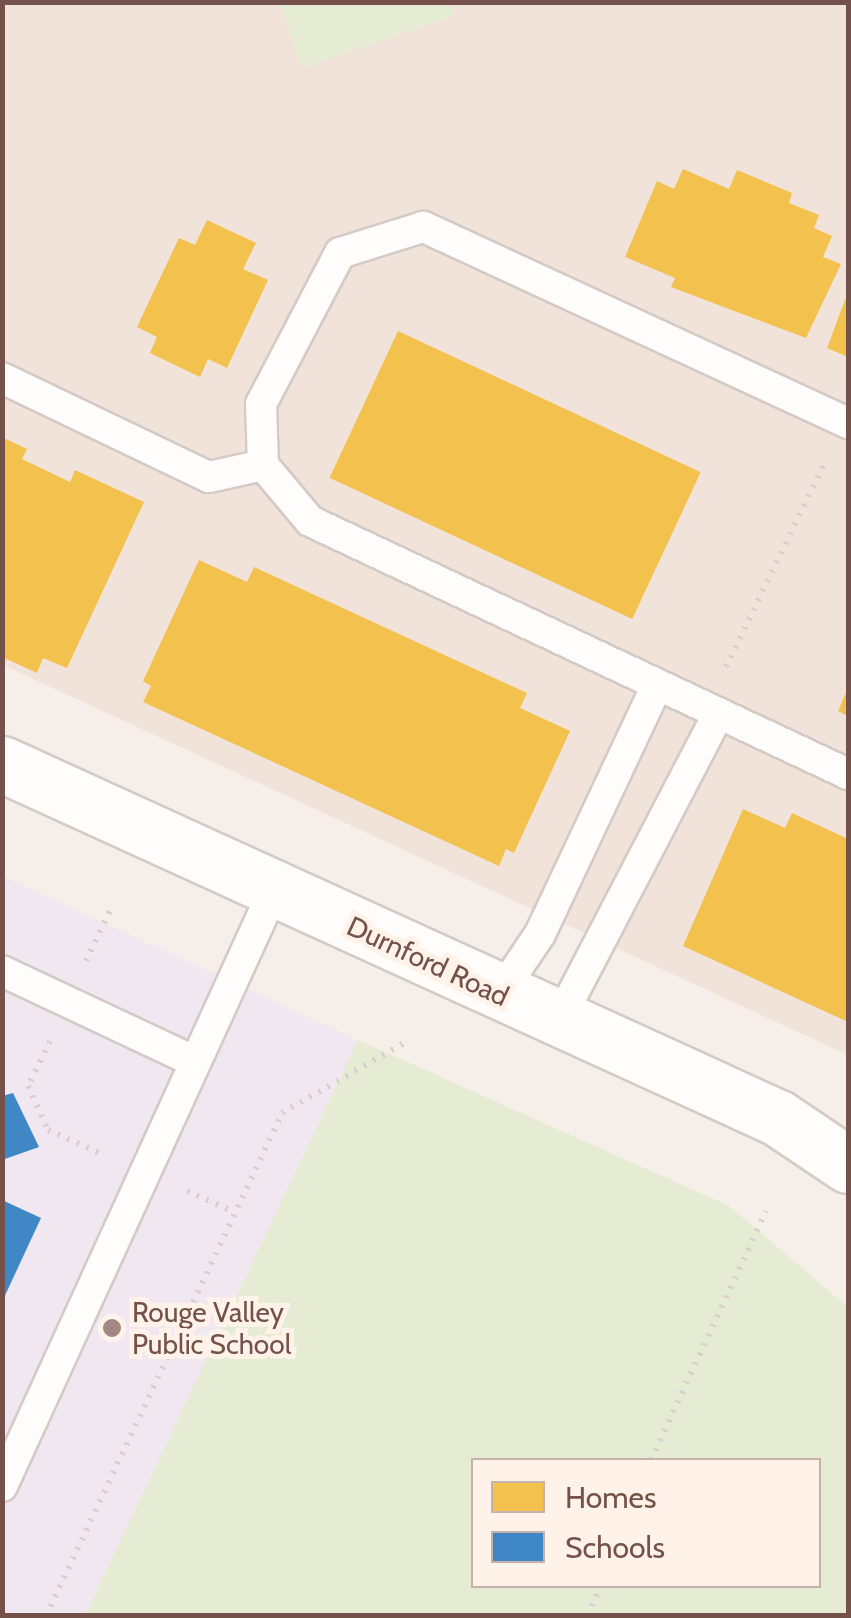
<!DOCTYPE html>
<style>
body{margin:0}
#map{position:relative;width:851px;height:1618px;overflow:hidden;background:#f6efe9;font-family:Cabin,sans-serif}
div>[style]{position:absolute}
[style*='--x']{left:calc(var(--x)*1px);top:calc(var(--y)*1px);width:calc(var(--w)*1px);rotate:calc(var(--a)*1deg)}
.residential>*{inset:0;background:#f1e3d9}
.education>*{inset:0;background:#f0e7f1}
.green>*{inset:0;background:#e6ecd4}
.homes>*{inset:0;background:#f2c14e;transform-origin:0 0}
.schools>*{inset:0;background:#3f88c5}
.path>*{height:6px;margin-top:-3px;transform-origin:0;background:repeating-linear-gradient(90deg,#d9cfcd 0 2.5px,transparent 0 10.5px)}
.roads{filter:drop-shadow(2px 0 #d4cac6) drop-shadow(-2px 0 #d4cac6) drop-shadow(0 2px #d4cac6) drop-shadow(0 -2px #d4cac6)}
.service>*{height:30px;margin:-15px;padding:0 15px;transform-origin:15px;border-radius:15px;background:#fefdfc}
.minor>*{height:55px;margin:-27.5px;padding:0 27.5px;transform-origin:27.5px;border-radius:27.5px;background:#fefdfc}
.dots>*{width:28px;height:28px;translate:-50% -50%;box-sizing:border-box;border:5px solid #fff3e9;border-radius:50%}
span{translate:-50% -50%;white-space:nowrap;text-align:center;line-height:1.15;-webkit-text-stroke:10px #fff3e9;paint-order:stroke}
.street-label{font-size:28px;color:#74514a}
.poi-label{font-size:28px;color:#74514a}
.left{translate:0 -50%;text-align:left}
.frame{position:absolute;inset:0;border:5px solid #74514a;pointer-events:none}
.legend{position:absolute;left:471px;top:1458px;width:350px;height:130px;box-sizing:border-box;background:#fff3e9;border:2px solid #c7b2a9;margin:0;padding:12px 18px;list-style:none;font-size:30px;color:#74514a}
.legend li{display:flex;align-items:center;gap:20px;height:50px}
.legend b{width:50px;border:2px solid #c7b2a9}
</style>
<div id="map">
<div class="residential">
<div style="clip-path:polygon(3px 3px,848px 3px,848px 1055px,3px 665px)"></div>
</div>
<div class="education">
<div style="clip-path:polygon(3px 876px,358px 1040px,85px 1615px,3px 1616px)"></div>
</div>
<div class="green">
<div style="clip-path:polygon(279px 3px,449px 3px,454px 16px,302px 68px)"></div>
<div style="clip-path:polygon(evenodd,358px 1040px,729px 1206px,848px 1307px,848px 1615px,85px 1615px,358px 1040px,818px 1460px,818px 1586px,473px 1586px,473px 1460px,818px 1460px)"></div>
</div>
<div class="homes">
<div style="clip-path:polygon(683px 169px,729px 189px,737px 170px,792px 193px,789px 203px,819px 215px,814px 228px,832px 236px,823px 257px,841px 264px,806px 338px,671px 287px,675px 278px,625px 257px,657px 181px,674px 189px)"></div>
<div style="clip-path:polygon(207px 220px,256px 243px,243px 269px,268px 280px,227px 368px,208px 359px,200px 377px,150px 353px,157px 337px,137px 327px,179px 238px,195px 245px)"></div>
<div style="clip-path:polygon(848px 292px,848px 357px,827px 348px)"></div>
<div style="left:398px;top:331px;width:334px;height:162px;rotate:25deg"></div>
<div style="clip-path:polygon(2px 437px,27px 449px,22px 459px,70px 482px,75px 470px,144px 502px,67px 668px,43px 658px,37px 673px,2px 657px)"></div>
<div style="clip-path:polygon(199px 560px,247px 582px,254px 567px,527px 693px,520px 708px,570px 731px,514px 853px,506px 849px,499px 866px,143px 702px,151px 686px,143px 681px)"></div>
<div style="clip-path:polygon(848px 688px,848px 716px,838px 711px)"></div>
<div style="clip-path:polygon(743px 809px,785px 828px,792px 813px,848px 839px,848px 1022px,683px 946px)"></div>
</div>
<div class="schools">
<div style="clip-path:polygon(13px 1093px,39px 1147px,2px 1160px,2px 1096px)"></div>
<div style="clip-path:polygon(2px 1200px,41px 1218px,2px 1302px)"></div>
</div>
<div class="path">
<div style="--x:726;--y:667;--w:228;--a:-64.2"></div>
<div style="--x:86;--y:961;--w:59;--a:-64.7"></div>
<div style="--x:50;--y:1041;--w:50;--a:116.1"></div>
<div style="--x:28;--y:1086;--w:48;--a:65.6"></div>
<div style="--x:48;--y:1130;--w:59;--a:24"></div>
<div style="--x:187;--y:1191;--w:49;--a:24"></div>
<div style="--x:651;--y:1460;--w:274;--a:-65.2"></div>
<div style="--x:46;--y:1616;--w:556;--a:-64.86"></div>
<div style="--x:282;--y:1113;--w:143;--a:-29.8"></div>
<div style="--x:588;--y:1616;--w:32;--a:-68"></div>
</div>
<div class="roads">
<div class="service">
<div style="--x:2;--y:378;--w:229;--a:25.6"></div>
<div style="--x:209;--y:477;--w:55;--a:-12.5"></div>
<div style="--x:848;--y:423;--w:468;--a:-155.2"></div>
<div style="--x:423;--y:227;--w:87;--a:162.6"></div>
<div style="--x:340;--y:253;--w:170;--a:117.6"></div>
<div style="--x:261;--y:404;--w:61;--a:88.1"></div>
<div style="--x:263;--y:465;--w:73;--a:50"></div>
<div style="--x:310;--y:521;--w:595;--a:25.19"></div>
<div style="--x:2;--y:971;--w:213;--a:25.2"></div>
<div style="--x:499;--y:995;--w:73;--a:-56.1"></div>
<div style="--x:540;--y:934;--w:275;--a:-64.8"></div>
<div style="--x:559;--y:1020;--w:344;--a:-62.5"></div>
<div style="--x:2;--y:1486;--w:657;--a:-65.46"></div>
</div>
<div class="minor">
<div style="--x:2;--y:764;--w:853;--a:24.52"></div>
<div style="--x:778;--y:1118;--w:84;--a:33.9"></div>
</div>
</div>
<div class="dots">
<div style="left:112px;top:1328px;background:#a28882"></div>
</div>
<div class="street-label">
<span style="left:428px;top:961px;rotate:25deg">Durnford Road</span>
</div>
<div class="poi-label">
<span class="left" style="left:132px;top:1328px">Rouge Valley<br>Public School</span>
</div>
<div class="frame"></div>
<ul class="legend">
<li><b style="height:28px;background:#f2c14e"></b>Homes</li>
<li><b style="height:28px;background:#3f88c5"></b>Schools</li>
</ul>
</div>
